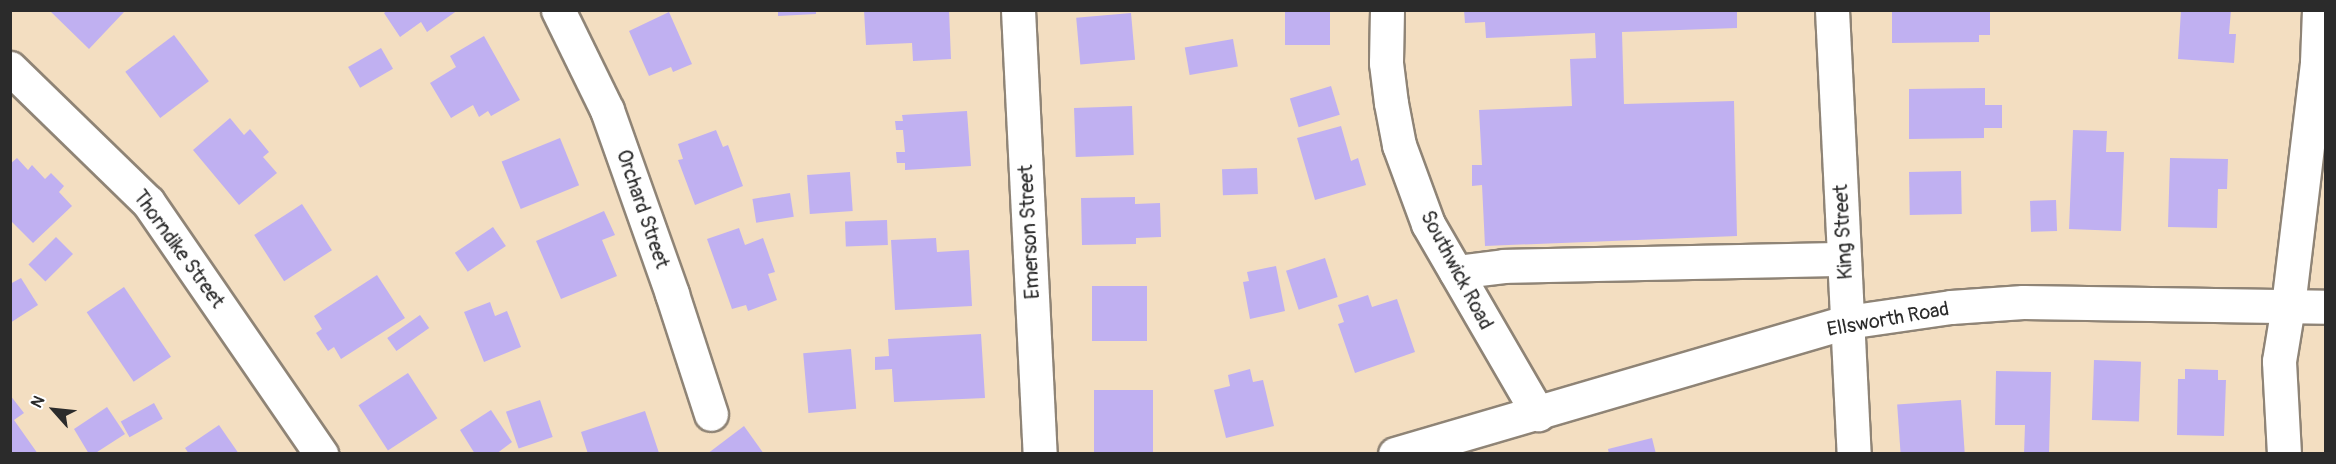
<!DOCTYPE html>
<style>
body{margin:0}
#map{position:relative;width:2336px;height:464px;overflow:hidden;background:#f3dec1;font-family:Pangolin,sans-serif}
div>[style]{position:absolute}
[style*='--x']{left:calc(var(--x)*1px);top:calc(var(--y)*1px);width:calc(var(--w)*1px);rotate:calc(var(--a)*1deg)}
.building>*{inset:0;background:#c0b0f1;transform-origin:0 0}
.roads{filter:drop-shadow(2px 0 #8f8476) drop-shadow(-2px 0 #8f8476) drop-shadow(0 2px #8f8476) drop-shadow(0 -2px #8f8476)}
.minor>*{height:33px;margin:-16.5px;padding:0 16.5px;transform-origin:16.5px;border-radius:16.5px;background:#fff}
span{translate:-50% -50%;white-space:nowrap;text-align:center;line-height:1.15;-webkit-text-stroke:6px #fff;paint-order:stroke}
.street-label{font-size:20px;color:#2b2b2b}
.frame{position:absolute;inset:0;border:12px solid #2b2b2b;pointer-events:none}
.north{position:absolute;left:24px;top:380px;width:60px;height:60px;-webkit-text-stroke:4px #fff;paint-order:stroke;rotate:297deg;font-size:16px;font-weight:700;line-height:24px;text-align:center;color:#2b2b2b}
.north::after{content:'';display:block;margin:auto;width:21px;height:27px;background:#2b2b2b;clip-path:polygon(50% 0,100% 100%,50% 72%,0 100%)}
</style>
<div id="map">
<div class="building">
<div style="clip-path:polygon(49px 10px,122px 10px,124px 12px,89px 49px)"></div>
<div style="clip-path:polygon(388px 10px,458px 10px,427px 32px,421px 22px,400px 37px,384px 13px)"></div>
<div style="clip-path:polygon(778px 10px,816px 10px,816px 14px,778px 16px)"></div>
<div style="clip-path:polygon(864px 10px,949px 10px,951px 59px,913px 61px,912px 43px,866px 45px)"></div>
<div style="left:1285px;top:10px;width:45px;height:35px"></div>
<div style="clip-path:polygon(1464px 10px,1737px 10px,1737px 28px,1622px 32px,1624px 104px,1734px 101px,1737px 236px,1485px 246px,1482px 185px,1472px 186px,1472px 165px,1482px 165px,1479px 110px,1572px 106px,1570px 59px,1596px 58px,1595px 33px,1486px 38px,1485px 22px,1465px 23px)"></div>
<div style="clip-path:polygon(1903px 10px,1990px 10px,1990px 35px,1979px 35px,1979px 42px,1892px 43px,1892px 11px)"></div>
<div style="clip-path:polygon(2181px 10px,2231px 10px,2229px 34px,2236px 34px,2234px 63px,2178px 59px)"></div>
<div style="clip-path:polygon(669px 12px,692px 64px,673px 72px,671px 67px,649px 76px,629px 31px)"></div>
<div style="left:1131px;top:13px;width:47px;height:55px;rotate:85deg"></div>
<div style="left:174px;top:35px;width:58px;height:61px;rotate:53deg"></div>
<div style="clip-path:polygon(484px 36px,520px 100px,491px 116px,488px 111px,479px 117px,473px 105px,451px 118px,430px 83px,456px 67px,450px 56px)"></div>
<div style="left:1233px;top:39px;width:28px;height:49px;rotate:80deg"></div>
<div style="left:381px;top:48px;width:24px;height:38px;rotate:60deg"></div>
<div style="left:1331px;top:86px;width:30px;height:43px;rotate:73deg"></div>
<div style="clip-path:polygon(1985px 88px,1985px 105px,2002px 105px,2002px 128px,1984px 128px,1984px 138px,1909px 139px,1909px 89px)"></div>
<div style="left:1132px;top:106px;width:49px;height:58px;rotate:88deg"></div>
<div style="clip-path:polygon(967px 111px,971px 166px,905px 170px,905px 163px,897px 163px,896px 152px,905px 152px,903px 130px,896px 130px,895px 121px,903px 121px,902px 115px)"></div>
<div style="clip-path:polygon(230px 118px,244px 135px,250px 129px,269px 152px,263px 157px,277px 173px,239px 205px,193px 150px)"></div>
<div style="clip-path:polygon(1341px 126px,1351px 161px,1358px 158px,1366px 185px,1315px 200px,1297px 138px)"></div>
<div style="clip-path:polygon(716px 130px,723px 147px,728px 145px,743px 186px,695px 205px,678px 160px,683px 159px,678px 144px)"></div>
<div style="clip-path:polygon(2073px 130px,2107px 131px,2106px 152px,2124px 152px,2121px 231px,2069px 229px)"></div>
<div style="left:560px;top:138px;width:51px;height:63px;rotate:68deg"></div>
<div style="clip-path:polygon(17px 158px,28px 170px,32px 165px,45px 179px,51px 173px,64px 186px,59px 192px,72px 206px,33px 243px,10px 220px,10px 164px)"></div>
<div style="clip-path:polygon(2170px 158px,2228px 159px,2227px 189px,2218px 189px,2217px 228px,2168px 227px)"></div>
<div style="left:1257px;top:168px;width:26px;height:35px;rotate:88deg"></div>
<div style="left:1961px;top:171px;width:43px;height:52px;rotate:89deg"></div>
<div style="left:850px;top:172px;width:39px;height:43px;rotate:86deg"></div>
<div style="left:790px;top:193px;width:24px;height:38px;rotate:81deg"></div>
<div style="clip-path:polygon(1135px 197px,1135px 204px,1160px 203px,1161px 237px,1136px 238px,1136px 244px,1082px 245px,1081px 198px)"></div>
<div style="left:2056px;top:200px;width:31px;height:26px;rotate:88deg"></div>
<div style="left:302px;top:204px;width:55px;height:57px;rotate:57deg"></div>
<div style="clip-path:polygon(604px 211px,615px 235px,602px 240px,617px 276px,561px 299px,536px 241px)"></div>
<div style="left:887px;top:220px;width:25px;height:42px;rotate:88deg"></div>
<div style="left:493px;top:227px;width:23px;height:46px;rotate:56deg"></div>
<div style="clip-path:polygon(739px 228px,745px 245px,763px 238px,775px 272px,768px 274px,777px 300px,748px 311px,746px 305px,732px 309px,707px 239px)"></div>
<div style="left:56px;top:237px;width:24px;height:39px;rotate:45deg"></div>
<div style="clip-path:polygon(936px 238px,937px 252px,969px 250px,972px 306px,895px 310px,891px 240px)"></div>
<div style="left:1325px;top:258px;width:41px;height:41px;rotate:72deg"></div>
<div style="clip-path:polygon(1276px 266px,1285px 311px,1250px 319px,1243px 282px,1249px 281px,1247px 272px)"></div>
<div style="clip-path:polygon(377px 275px,405px 318px,341px 359px,334px 347px,328px 351px,316px 333px,322px 329px,314px 316px)"></div>
<div style="clip-path:polygon(21px 278px,38px 305px,10px 323px,10px 284px)"></div>
<div style="left:1147px;top:286px;width:55px;height:55px;rotate:90deg"></div>
<div style="left:124px;top:287px;width:84px;height:45px;rotate:56deg"></div>
<div style="clip-path:polygon(1368px 295px,1372px 307px,1397px 299px,1415px 352px,1355px 373px,1338px 324px,1344px 322px,1338px 305px)"></div>
<div style="clip-path:polygon(490px 302px,495px 316px,507px 311px,521px 347px,484px 362px,464px 312px)"></div>
<div style="left:420px;top:315px;width:16px;height:40px;rotate:55deg"></div>
<div style="clip-path:polygon(981px 334px,985px 398px,894px 402px,892px 369px,875px 370px,875px 357px,889px 356px,888px 339px)"></div>
<div style="left:851px;top:349px;width:60px;height:48px;rotate:85deg"></div>
<div style="left:2094px;top:360px;width:47px;height:60px;rotate:2deg"></div>
<div style="clip-path:polygon(1250px 369px,1253px 382px,1263px 380px,1274px 426px,1226px 438px,1214px 390px,1230px 386px,1228px 375px)"></div>
<div style="clip-path:polygon(2185px 369px,2218px 370px,2218px 380px,2226px 380px,2224px 436px,2177px 435px,2178px 379px,2185px 379px)"></div>
<div style="clip-path:polygon(1996px 371px,2051px 372px,2049px 454px,2024px 454px,2025px 425px,1995px 425px)"></div>
<div style="left:408px;top:373px;width:54px;height:59px;rotate:57deg"></div>
<div style="left:1094px;top:390px;width:59px;height:63px"></div>
<div style="clip-path:polygon(10px 395px,24px 413px,14px 420px,38px 454px,10px 454px)"></div>
<div style="left:540px;top:400px;width:39px;height:36px;rotate:71deg"></div>
<div style="left:1961px;top:400px;width:54px;height:64px;rotate:86deg"></div>
<div style="left:154px;top:403px;width:18px;height:38px;rotate:61deg"></div>
<div style="clip-path:polygon(107px 407px,125px 434px,94px 454px,89px 454px,74px 429px)"></div>
<div style="clip-path:polygon(491px 410px,512px 442px,496px 454px,475px 454px,460px 430px)"></div>
<div style="clip-path:polygon(645px 411px,659px 453px,588px 454px,581px 432px)"></div>
<div style="clip-path:polygon(219px 425px,239px 454px,189px 454px,185px 448px)"></div>
<div style="clip-path:polygon(744px 426px,764px 454px,707px 454px)"></div>
<div style="clip-path:polygon(1652px 438px,1656px 454px,1609px 454px,1608px 449px)"></div>
</div>
<div class="roads">
<div class="minor">
<div style="--x:558;--y:10;--w:111;--a:63.9"></div>
<div style="--x:607;--y:110;--w:195;--a:70.5"></div>
<div style="--x:672;--y:294;--w:126;--a:72"></div>
<div style="--x:1018;--y:10;--w:445;--a:87.2"></div>
<div style="--x:1387;--y:10;--w:53;--a:91.1"></div>
<div style="--x:1386;--y:63;--w:40;--a:82.9"></div>
<div style="--x:1391;--y:103;--w:43;--a:79.2"></div>
<div style="--x:1399;--y:145;--w:84;--a:69.8"></div>
<div style="--x:1428;--y:224;--w:220;--a:59.9"></div>
<div style="--x:1832;--y:10;--w:445;--a:87.2"></div>
<div style="--x:10;--y:68;--w:192;--a:44.2"></div>
<div style="--x:148;--y:202;--w:306;--a:55.5"></div>
<div style="--x:1456;--y:272;--w:48;--a:-7.1"></div>
<div style="--x:1504;--y:266;--w:340;--a:-1.2"></div>
<div style="--x:1395;--y:454;--w:471;--a:-16.3"></div>
<div style="--x:1847;--y:322;--w:105;--a:-8.2"></div>
<div style="--x:1951;--y:307;--w:72;--a:-4"></div>
<div style="--x:2023;--y:302;--w:303;--a:0.9"></div>
<div style="--x:2284;--y:454;--w:93;--a:-93.1"></div>
<div style="--x:2279;--y:361;--w:56;--a:-80.7"></div>
<div style="--x:2288;--y:306;--w:246;--a:-83.2"></div>
<div style="--x:2317;--y:62;--w:52;--a:-87.8"></div>
</div>
</div>
<div class="street-label">
<span style="left:643px;top:209px;rotate:71deg">Orchard Street</span>
<span style="left:1029px;top:232px;rotate:-93deg">Emerson Street</span>
<span style="left:1843px;top:232px;rotate:-93deg">King Street</span>
<span style="left:179px;top:249px;rotate:54deg">Thorndike Street</span>
<span style="left:1457px;top:270px;rotate:62deg">Southwick Road</span>
<span style="left:1888px;top:319px;rotate:-10deg">Ellsworth Road</span>
</div>
<div class="frame"></div>
<div class="north">N</div>
</div>
